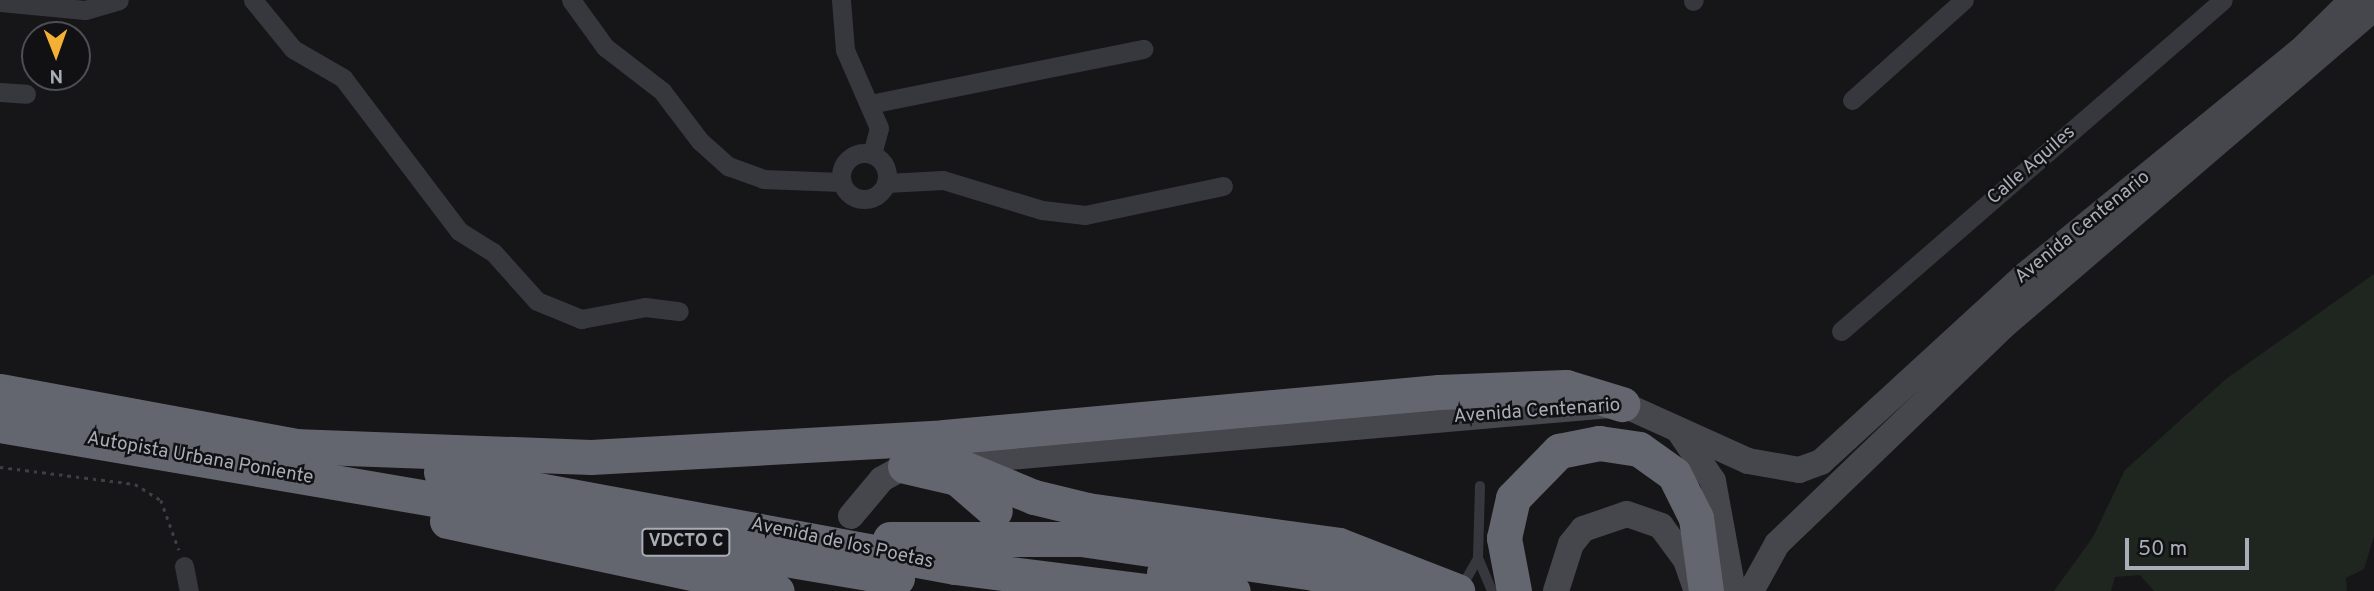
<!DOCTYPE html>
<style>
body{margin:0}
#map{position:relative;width:2374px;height:591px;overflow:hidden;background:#161618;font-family:Overpass,sans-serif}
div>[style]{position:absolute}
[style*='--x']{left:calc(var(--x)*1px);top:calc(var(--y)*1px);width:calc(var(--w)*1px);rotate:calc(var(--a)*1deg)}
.green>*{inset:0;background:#1e261f}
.path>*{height:2.5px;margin-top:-1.25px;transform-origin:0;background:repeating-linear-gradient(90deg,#3d3f44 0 3.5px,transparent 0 8.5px)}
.service>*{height:10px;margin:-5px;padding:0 5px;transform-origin:5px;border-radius:5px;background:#37383d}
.minor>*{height:19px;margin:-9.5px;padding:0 9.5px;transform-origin:9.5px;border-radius:9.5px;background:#37383d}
.minor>.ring{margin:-9.5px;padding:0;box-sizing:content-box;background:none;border:19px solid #37383d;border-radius:50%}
.secondary>*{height:26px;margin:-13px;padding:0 13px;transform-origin:13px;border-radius:13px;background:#45474d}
.motorway>*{height:35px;margin:-17.5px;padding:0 17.5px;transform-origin:17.5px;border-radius:17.5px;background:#63666e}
span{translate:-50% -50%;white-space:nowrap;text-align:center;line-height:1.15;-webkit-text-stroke:5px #111113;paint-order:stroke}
.shield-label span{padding:2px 5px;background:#111113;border:2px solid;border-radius:5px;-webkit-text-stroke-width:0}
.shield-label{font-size:18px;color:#a8adb8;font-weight:700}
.street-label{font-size:19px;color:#a8adb8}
.north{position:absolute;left:21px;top:21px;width:70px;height:70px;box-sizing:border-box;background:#111113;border:2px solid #4d4f55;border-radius:50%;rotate:179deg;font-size:19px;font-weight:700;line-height:28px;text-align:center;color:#a8adb8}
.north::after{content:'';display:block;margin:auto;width:24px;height:32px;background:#f2b134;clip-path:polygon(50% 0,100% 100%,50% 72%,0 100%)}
.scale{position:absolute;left:2125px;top:538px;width:124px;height:32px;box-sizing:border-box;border:4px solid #a8adb8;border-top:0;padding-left:9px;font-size:21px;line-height:24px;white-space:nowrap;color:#a8adb8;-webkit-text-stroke:5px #111113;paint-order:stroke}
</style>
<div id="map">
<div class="green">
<div style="clip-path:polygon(2374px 274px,2374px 536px,2364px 569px,2346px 578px,2347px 591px,2154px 591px,2140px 575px,2115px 577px,2111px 591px,2054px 591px,2093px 537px,2125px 470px,2226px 379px)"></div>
</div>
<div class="path">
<div style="--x:0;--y:467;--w:136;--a:7.2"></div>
<div style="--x:135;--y:484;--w:31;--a:32"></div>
<div style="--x:161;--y:500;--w:53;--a:70.2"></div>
</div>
<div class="service">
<div style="--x:1480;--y:486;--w:72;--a:91.6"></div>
<div style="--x:1478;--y:558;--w:36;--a:67"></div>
<div style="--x:1461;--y:588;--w:34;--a:-60"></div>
</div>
<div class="minor">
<div style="--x:253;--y:0;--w:63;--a:50.8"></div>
<div style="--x:293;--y:49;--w:58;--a:30.1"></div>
<div style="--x:343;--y:78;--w:192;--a:52.8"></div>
<div style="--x:459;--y:231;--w:40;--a:32"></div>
<div style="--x:493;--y:252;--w:66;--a:48.1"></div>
<div style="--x:537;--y:301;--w:48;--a:22.2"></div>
<div style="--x:581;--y:319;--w:65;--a:-10.6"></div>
<div style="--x:645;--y:307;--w:34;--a:7"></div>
<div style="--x:571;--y:0;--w:58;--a:54.1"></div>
<div style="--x:605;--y:47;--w:72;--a:37.7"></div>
<div style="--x:662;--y:91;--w:63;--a:52.8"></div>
<div style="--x:700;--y:141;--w:38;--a:42"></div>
<div style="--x:728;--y:166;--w:37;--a:20"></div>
<div style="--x:763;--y:179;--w:78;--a:2.2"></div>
<div style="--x:841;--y:0;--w:50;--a:85.4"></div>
<div style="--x:845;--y:50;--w:85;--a:66.4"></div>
<div style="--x:879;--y:128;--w:27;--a:105"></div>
<div style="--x:1693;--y:1;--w:1;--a:-45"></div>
<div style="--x:0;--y:2;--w:85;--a:5.4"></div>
<div style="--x:85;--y:10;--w:35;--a:-16"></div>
<div style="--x:0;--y:92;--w:26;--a:4"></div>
<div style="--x:1852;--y:100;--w:150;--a:-41.8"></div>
<div style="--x:870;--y:104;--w:279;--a:-11.4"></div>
<div class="ring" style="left:841px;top:153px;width:27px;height:27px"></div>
<div style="--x:886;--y:183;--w:57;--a:-3"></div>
<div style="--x:943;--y:180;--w:103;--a:16.9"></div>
<div style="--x:1042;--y:210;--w:43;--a:6.6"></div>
<div style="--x:1085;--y:215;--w:141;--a:-11.9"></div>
<div style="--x:1841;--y:331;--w:505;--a:-40.91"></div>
<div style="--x:184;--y:566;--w:25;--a:79"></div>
</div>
<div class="secondary">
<div style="--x:1679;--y:431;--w:60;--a:55.8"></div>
<div style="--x:1713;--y:481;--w:112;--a:79.7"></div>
<div style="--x:851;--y:516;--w:48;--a:-50"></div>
<div style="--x:882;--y:479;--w:26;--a:-29"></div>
<div style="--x:905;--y:466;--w:720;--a:-4.94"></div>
<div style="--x:1622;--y:404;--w:138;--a:24.3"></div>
<div style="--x:1748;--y:461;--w:52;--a:10"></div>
<div style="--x:1799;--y:470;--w:23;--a:-20"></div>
<div style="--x:1821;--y:462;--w:277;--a:-42.5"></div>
<div style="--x:2025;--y:275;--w:355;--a:-39.2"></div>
<div style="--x:2300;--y:51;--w:73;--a:-44.4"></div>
<div style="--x:1556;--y:591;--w:49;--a:-72.3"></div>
<div style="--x:1571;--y:544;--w:19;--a:-51"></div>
<div style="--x:1583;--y:529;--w:46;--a:-18.8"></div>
<div style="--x:1627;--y:514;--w:36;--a:19"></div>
<div style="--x:1661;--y:526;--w:42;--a:53.7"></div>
<div style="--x:1686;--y:560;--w:31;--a:71"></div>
<div style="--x:1751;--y:591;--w:54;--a:-61"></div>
<div style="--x:1777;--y:544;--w:319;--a:-43.9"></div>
<div style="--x:2007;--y:323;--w:484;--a:-40.6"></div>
</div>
<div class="motorway">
<div style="--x:0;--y:391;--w:322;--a:10.5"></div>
<div style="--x:0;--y:425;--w:910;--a:9.68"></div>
<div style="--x:293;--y:446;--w:298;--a:2.1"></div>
<div style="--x:591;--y:457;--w:354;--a:-3.2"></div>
<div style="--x:944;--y:437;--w:497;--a:-5.2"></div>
<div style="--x:1439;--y:392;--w:127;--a:-2.3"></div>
<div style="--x:1566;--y:387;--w:59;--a:16.9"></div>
<div style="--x:949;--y:462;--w:92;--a:22.4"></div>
<div style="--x:1034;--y:497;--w:55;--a:13.8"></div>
<div style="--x:1087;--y:510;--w:254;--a:7.9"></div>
<div style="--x:1339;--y:545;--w:127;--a:21.3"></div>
<div style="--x:905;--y:466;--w:53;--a:13"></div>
<div style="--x:957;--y:478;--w:50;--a:41"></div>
<div style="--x:441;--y:472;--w:523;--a:10.47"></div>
<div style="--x:955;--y:567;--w:191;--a:7.2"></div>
<div style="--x:447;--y:521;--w:337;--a:12"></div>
<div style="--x:890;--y:539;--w:191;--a:0"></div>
<div style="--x:1081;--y:539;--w:234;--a:8.3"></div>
<div style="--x:1313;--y:573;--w:78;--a:13.3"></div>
<div style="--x:1164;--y:573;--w:23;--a:31"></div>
<div style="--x:1184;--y:585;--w:49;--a:7"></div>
<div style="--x:1369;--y:574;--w:56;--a:17.8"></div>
<div style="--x:1514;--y:591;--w:54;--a:-100.7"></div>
<div style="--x:1504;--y:538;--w:41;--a:-77.3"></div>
<div style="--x:1513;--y:498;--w:66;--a:-45.6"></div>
<div style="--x:1559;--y:451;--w:41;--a:-11.3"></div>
<div style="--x:1599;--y:443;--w:40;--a:8.5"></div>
<div style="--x:1639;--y:449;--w:43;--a:35.5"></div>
<div style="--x:1674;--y:474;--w:49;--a:63.4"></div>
<div style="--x:1696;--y:518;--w:74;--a:82.2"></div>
</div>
<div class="shield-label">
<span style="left:686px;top:542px">VDCTO C</span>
</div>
<div class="street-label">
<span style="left:2032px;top:166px;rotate:-41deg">Calle Aquiles</span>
<span style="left:2083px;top:228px;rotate:-39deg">Avenida Centenario</span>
<span style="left:1537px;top:412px;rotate:-4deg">Avenida Centenario</span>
<span style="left:200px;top:459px;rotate:10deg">Autopista Urbana Poniente</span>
<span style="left:842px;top:544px;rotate:12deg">Avenida de los Poetas</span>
</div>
<div class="north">N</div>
<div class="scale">50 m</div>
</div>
